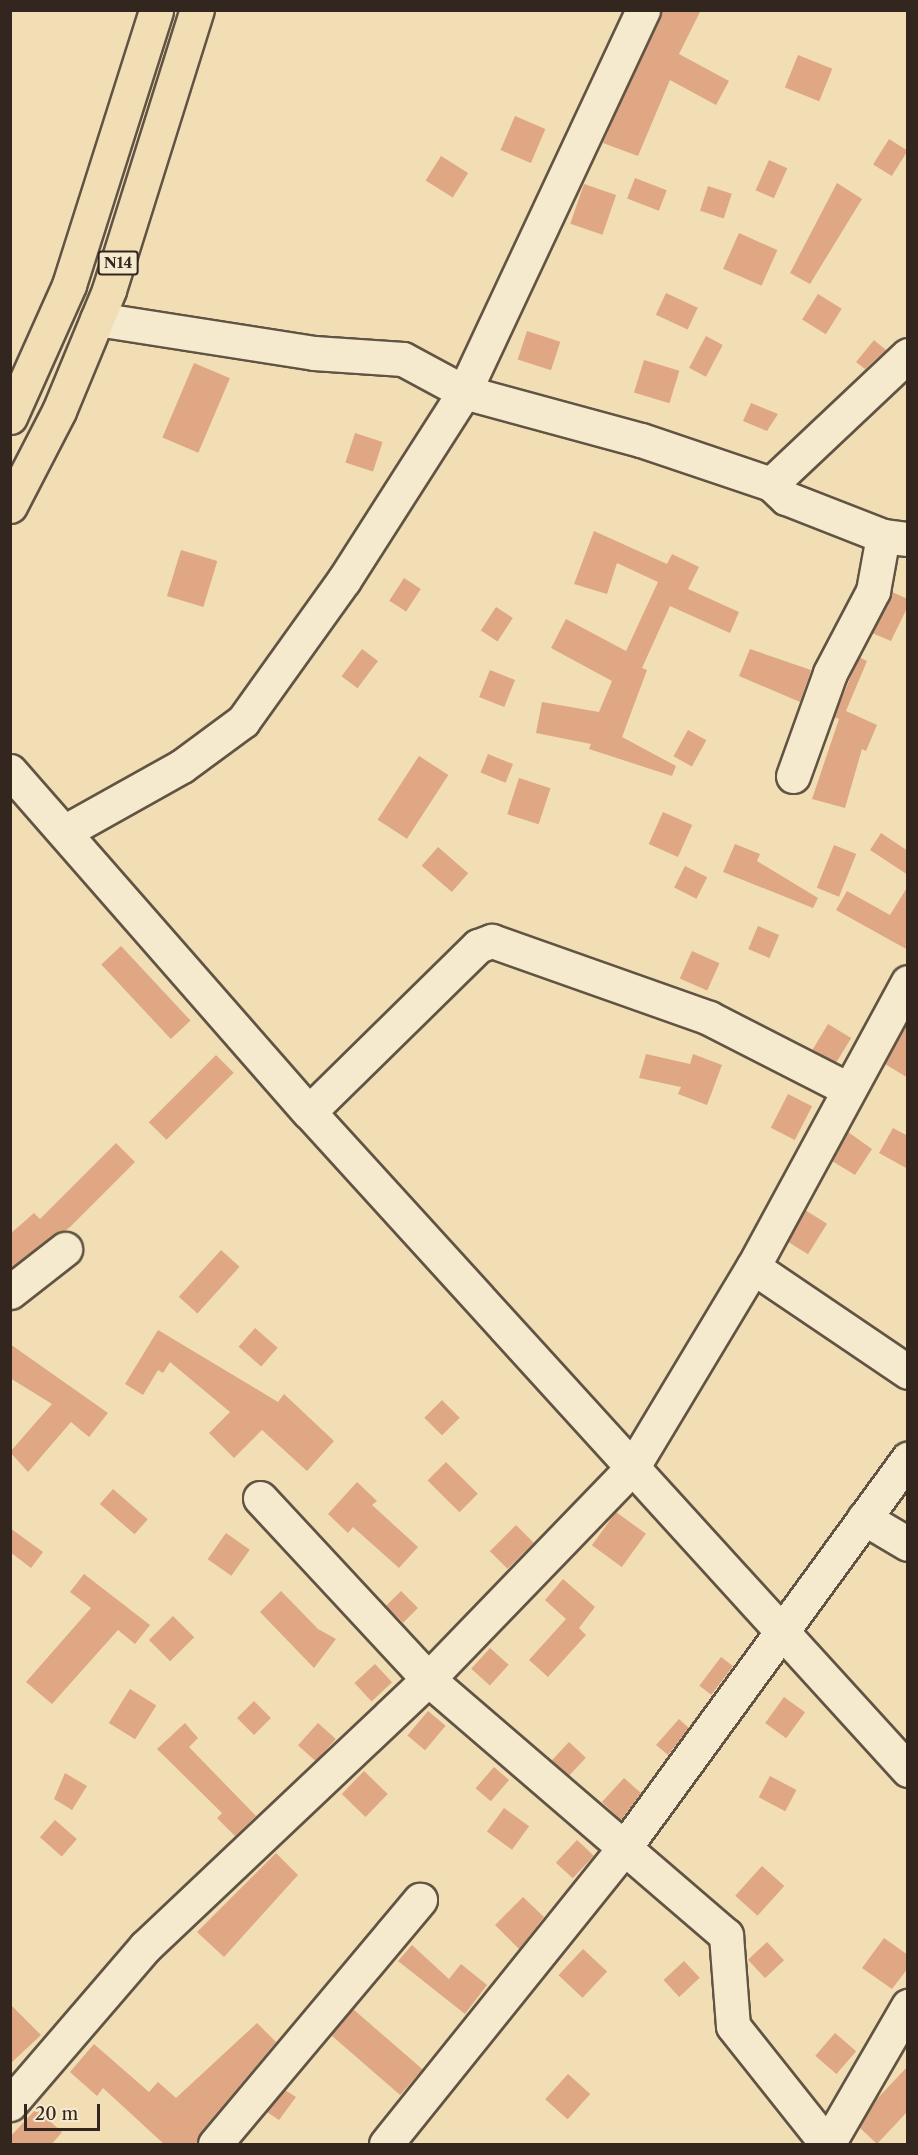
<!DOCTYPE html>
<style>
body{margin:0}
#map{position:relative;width:918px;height:2155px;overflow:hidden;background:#f1deb4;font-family:"Libre Caslon Text",serif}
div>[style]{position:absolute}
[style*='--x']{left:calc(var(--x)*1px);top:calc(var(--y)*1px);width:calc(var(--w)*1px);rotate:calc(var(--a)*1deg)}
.building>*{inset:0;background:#dfa784;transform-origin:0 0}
.roads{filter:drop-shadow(2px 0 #625444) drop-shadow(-2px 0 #625444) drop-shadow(0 2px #625444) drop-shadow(0 -2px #625444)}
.minor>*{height:33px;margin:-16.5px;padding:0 16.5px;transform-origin:16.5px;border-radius:16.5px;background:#f6eace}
.major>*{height:33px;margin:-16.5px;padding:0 16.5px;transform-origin:16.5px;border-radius:16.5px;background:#f1deb4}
span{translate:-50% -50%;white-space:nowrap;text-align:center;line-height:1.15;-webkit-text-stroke:4.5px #f6eace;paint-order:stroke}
.shield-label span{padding:2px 4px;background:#f6eace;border:2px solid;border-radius:4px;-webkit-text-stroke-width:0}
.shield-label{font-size:15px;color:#33261e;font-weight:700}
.frame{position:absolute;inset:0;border:12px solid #33261e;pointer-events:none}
.scale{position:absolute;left:24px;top:2104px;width:76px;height:27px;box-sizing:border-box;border:3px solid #33261e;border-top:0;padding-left:8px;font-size:18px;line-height:21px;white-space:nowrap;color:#33261e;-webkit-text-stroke:4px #f6eace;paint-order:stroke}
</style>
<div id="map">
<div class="building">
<div style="clip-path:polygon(661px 10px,701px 10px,679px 54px,729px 81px,716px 105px,670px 80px,638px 156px,603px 143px)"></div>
<div style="left:798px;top:55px;width:37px;height:35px;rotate:22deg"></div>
<div style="left:515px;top:116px;width:33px;height:37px;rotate:23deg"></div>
<div style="left:889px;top:139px;width:22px;height:30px;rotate:32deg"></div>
<div style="left:441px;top:156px;width:32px;height:29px;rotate:32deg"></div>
<div style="left:769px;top:160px;width:20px;height:33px;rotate:24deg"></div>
<div style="left:635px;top:178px;width:34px;height:22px;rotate:21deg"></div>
<div style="clip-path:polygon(837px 183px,862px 199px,810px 284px,790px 273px)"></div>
<div style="left:584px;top:184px;width:34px;height:42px;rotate:19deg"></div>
<div style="left:708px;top:186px;width:25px;height:26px;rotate:18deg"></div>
<div style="left:739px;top:233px;width:42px;height:39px;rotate:24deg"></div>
<div style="left:666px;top:293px;width:35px;height:24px;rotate:25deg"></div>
<div style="left:818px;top:294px;width:28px;height:30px;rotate:32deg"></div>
<div style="left:527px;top:331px;width:35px;height:30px;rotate:18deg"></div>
<div style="left:706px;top:336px;width:19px;height:36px;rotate:28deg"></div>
<div style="clip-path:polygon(874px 340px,886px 350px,865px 369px,856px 362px)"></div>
<div style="left:644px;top:360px;width:37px;height:34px;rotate:17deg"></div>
<div style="left:194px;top:363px;width:39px;height:81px;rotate:23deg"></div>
<div style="clip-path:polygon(751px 403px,778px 414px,767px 431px,743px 421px)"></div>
<div style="left:355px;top:433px;width:29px;height:31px;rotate:18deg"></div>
<div style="clip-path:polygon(594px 531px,667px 564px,672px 554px,699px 567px,688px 589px,739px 612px,730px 633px,670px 606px,642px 668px,647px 670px,622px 737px,676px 766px,672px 776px,589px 749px,591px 744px,536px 733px,542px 702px,599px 712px,612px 681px,551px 648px,566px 619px,626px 651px,658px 582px,617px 563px,607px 594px,574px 584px)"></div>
<div style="left:181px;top:550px;width:38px;height:48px;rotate:17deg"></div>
<div style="left:404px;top:578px;width:20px;height:27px;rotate:33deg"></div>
<div style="clip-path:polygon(892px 592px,908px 599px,908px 606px,891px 641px,872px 633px)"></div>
<div style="left:496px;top:607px;width:20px;height:28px;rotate:33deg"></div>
<div style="left:362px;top:649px;width:20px;height:34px;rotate:37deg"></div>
<div style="clip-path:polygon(750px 649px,811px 670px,800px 702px,739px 676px)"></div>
<div style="clip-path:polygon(859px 657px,867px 661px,846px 711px,877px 725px,866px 751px,862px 749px,845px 808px,812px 799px,839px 719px,834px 717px)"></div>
<div style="left:490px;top:670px;width:27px;height:29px;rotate:22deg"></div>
<div style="left:688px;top:730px;width:21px;height:30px;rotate:29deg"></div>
<div style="left:488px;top:754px;width:27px;height:20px;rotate:22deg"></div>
<div style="left:419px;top:756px;width:35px;height:76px;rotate:33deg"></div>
<div style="left:519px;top:778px;width:33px;height:38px;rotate:18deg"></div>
<div style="left:663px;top:812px;width:32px;height:35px;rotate:24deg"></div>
<div style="clip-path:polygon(881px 833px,908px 851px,908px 875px,870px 850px)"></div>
<div style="clip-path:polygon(735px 844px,760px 854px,757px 861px,818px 898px,813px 908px,723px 872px)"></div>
<div style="left:834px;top:845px;width:24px;height:46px;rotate:22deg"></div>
<div style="left:438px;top:847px;width:40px;height:25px;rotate:41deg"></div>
<div style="left:685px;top:866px;width:25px;height:24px;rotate:27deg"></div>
<div style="clip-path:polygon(908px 886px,908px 950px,836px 910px,847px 891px,890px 915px)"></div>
<div style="left:758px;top:926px;width:23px;height:25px;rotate:23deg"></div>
<div style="left:121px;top:946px;width:102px;height:27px;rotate:47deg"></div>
<div style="left:692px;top:951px;width:30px;height:30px;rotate:24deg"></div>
<div style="clip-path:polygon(908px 1022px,908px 1078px,885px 1064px)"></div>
<div style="left:828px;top:1024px;width:27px;height:30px;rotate:31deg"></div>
<div style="clip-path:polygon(646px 1054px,690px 1064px,693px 1054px,722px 1065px,707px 1105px,678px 1094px,681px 1087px,639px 1078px)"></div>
<div style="left:216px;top:1055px;width:25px;height:95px;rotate:45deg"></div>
<div style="left:788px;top:1094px;width:27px;height:38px;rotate:27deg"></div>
<div style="clip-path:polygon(893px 1128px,908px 1136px,908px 1169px,879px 1153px)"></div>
<div style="clip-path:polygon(848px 1132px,872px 1149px,855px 1175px,832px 1161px)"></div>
<div style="clip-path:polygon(116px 1143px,135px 1162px,69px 1228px,10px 1268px,10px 1234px,34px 1213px,40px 1219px)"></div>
<div style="left:805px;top:1210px;width:26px;height:36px;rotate:32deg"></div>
<div style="left:221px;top:1250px;width:25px;height:63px;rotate:42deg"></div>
<div style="left:255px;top:1328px;width:30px;height:25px;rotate:41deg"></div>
<div style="clip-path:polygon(158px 1330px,278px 1402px,284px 1394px,334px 1441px,307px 1471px,262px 1430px,234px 1458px,209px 1433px,230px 1412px,170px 1362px,163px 1373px,158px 1370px,143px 1395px,125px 1384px)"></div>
<div style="clip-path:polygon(10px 1344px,108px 1413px,89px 1437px,71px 1422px,28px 1472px,10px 1452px,52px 1404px,10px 1378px)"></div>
<div style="left:442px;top:1400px;width:25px;height:25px;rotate:45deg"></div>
<div style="left:446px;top:1462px;width:45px;height:26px;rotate:45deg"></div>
<div style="clip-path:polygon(357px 1482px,377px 1501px,372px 1505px,418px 1547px,399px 1568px,353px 1527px,348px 1533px,328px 1514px)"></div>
<div style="left:113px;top:1489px;width:46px;height:20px;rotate:41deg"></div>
<div style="left:616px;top:1512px;width:37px;height:41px;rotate:36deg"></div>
<div style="left:516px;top:1525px;width:25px;height:37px;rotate:45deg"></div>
<div style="clip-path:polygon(10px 1528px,43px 1552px,31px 1568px,10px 1552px)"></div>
<div style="left:226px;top:1533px;width:29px;height:32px;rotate:35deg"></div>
<div style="clip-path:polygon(84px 1574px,150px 1625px,135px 1644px,118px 1630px,52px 1704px,26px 1682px,91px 1608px,70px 1592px)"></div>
<div style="clip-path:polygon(563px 1579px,595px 1607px,579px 1628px,586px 1635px,548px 1677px,529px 1660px,566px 1619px,545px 1600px)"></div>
<div style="clip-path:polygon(281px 1591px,318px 1629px,336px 1639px,314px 1668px,260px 1612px)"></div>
<div style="left:401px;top:1591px;width:24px;height:21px;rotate:45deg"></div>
<div style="left:173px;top:1616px;width:30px;height:34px;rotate:45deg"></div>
<div style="left:490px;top:1648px;width:25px;height:28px;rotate:42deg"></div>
<div style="left:721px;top:1657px;width:15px;height:36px;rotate:37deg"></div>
<div style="left:375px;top:1664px;width:25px;height:28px;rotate:47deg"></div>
<div style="left:130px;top:1689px;width:31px;height:40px;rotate:32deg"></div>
<div style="left:784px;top:1697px;width:26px;height:32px;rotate:36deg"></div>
<div style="left:254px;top:1701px;width:24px;height:24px;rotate:45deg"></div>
<div style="left:428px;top:1711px;width:23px;height:32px;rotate:40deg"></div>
<div style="clip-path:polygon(679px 1719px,689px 1728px,668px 1755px,656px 1745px)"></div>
<div style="clip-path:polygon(185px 1723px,198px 1738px,189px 1747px,256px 1816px,235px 1836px,217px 1818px,222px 1813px,157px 1749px)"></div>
<div style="left:318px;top:1723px;width:24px;height:30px;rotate:42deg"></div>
<div style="left:569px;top:1742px;width:23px;height:25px;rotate:43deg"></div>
<div style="left:494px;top:1767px;width:20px;height:28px;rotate:41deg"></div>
<div style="left:364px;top:1771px;width:33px;height:32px;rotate:44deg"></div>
<div style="clip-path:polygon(65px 1773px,87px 1786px,72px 1810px,54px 1799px)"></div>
<div style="left:770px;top:1776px;width:30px;height:24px;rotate:28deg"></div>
<div style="clip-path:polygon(624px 1778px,641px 1793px,621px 1820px,602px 1802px)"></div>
<div style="left:504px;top:1808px;width:31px;height:29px;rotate:36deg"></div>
<div style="left:55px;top:1820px;width:29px;height:23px;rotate:41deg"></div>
<div style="left:577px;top:1840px;width:23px;height:31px;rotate:43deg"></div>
<div style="clip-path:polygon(276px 1853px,298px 1875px,224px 1957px,197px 1932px)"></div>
<div style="left:762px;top:1866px;width:30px;height:40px;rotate:42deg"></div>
<div style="clip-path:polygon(523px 1897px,544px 1917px,519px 1949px,495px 1925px)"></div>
<div style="clip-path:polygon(884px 1938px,908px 1955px,908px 1968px,892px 1989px,862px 1968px)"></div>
<div style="left:767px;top:1942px;width:25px;height:26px;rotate:47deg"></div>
<div style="clip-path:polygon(412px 1945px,449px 1979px,461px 1964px,487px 1985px,465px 2014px,398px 1961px)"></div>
<div style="left:583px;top:1949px;width:33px;height:36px;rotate:43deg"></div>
<div style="left:684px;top:1961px;width:23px;height:28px;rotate:47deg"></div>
<div style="clip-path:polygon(10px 2004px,41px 2035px,10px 2064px)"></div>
<div style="left:353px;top:2009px;width:92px;height:34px;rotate:41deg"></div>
<div style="clip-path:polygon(257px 2023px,276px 2042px,201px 2132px,197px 2145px,165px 2145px,103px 2088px,97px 2096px,70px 2072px,94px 2044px,149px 2092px,158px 2082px,176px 2098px)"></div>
<div style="left:835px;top:2033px;width:28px;height:30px;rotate:41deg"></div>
<div style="clip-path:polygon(908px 2066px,908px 2111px,877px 2144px,859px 2127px,875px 2101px)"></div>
<div style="left:568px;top:2074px;width:30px;height:34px;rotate:42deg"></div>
<div style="clip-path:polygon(285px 2090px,296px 2097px,279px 2120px,267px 2112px)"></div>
<div style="clip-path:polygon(36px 2109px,62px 2132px,51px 2145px,10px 2145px,10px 2137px)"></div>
</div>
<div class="roads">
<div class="minor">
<div style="--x:97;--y:319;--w:220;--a:8.9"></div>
<div style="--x:314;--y:353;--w:89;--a:3.9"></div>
<div style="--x:403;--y:359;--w:69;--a:28.4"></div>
<div style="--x:464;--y:392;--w:183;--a:15.2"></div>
<div style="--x:641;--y:440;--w:137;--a:18.7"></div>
<div style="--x:771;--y:484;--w:21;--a:43"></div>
<div style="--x:786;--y:498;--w:104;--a:21.4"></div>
<div style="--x:883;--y:536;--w:25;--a:7"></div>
<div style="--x:771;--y:484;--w:188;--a:-43.3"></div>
<div style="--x:10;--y:771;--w:454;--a:48.8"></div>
<div style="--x:309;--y:1112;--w:890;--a:47.69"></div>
<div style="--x:793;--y:776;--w:109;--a:-70.2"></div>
<div style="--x:830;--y:673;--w:93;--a:-62.3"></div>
<div style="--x:873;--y:591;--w:56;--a:-79.7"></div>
<div style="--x:64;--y:832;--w:135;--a:-29.2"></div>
<div style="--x:182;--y:766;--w:76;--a:-36.4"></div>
<div style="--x:243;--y:721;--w:173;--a:-54.4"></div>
<div style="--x:344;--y:580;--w:223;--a:-57.4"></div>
<div style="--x:464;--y:392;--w:422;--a:-64.9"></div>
<div style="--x:309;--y:1112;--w:237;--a:-44.5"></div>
<div style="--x:478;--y:946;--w:15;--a:-20"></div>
<div style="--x:492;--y:941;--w:230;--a:19.5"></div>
<div style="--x:709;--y:1018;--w:154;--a:27.1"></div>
<div style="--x:753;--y:1267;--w:187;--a:34.1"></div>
<div style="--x:10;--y:1292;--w:70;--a:-38"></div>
<div style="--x:260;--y:1498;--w:247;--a:47.1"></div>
<div style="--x:428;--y:1679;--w:393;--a:40.7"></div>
<div style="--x:726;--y:1935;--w:91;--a:85.6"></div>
<div style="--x:733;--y:2026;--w:151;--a:51.5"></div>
<div style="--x:864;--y:1518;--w:51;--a:30.6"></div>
<div style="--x:10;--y:2104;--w:207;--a:-49.3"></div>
<div style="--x:145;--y:1947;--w:390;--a:-43.4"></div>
<div style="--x:428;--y:1679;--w:293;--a:-46"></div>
<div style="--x:632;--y:1468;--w:235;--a:-59"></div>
<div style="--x:753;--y:1267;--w:324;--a:-61.5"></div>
<div style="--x:215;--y:2144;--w:319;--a:-50"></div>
<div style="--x:386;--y:2144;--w:380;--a:-51.2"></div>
<div style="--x:624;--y:1848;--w:482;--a:-53.9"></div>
<div style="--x:828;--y:2144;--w:160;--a:-59.9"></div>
</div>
<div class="major">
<div style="--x:10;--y:417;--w:145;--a:-65.9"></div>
<div style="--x:69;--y:285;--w:288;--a:-72.4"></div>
<div style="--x:10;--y:506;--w:107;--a:-62.7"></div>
<div style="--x:59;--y:411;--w:131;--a:-67.5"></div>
<div style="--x:109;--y:290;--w:294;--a:-72.6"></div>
</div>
</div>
<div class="shield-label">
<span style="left:118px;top:263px">N14</span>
</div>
<div class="frame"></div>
<div class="scale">20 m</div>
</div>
